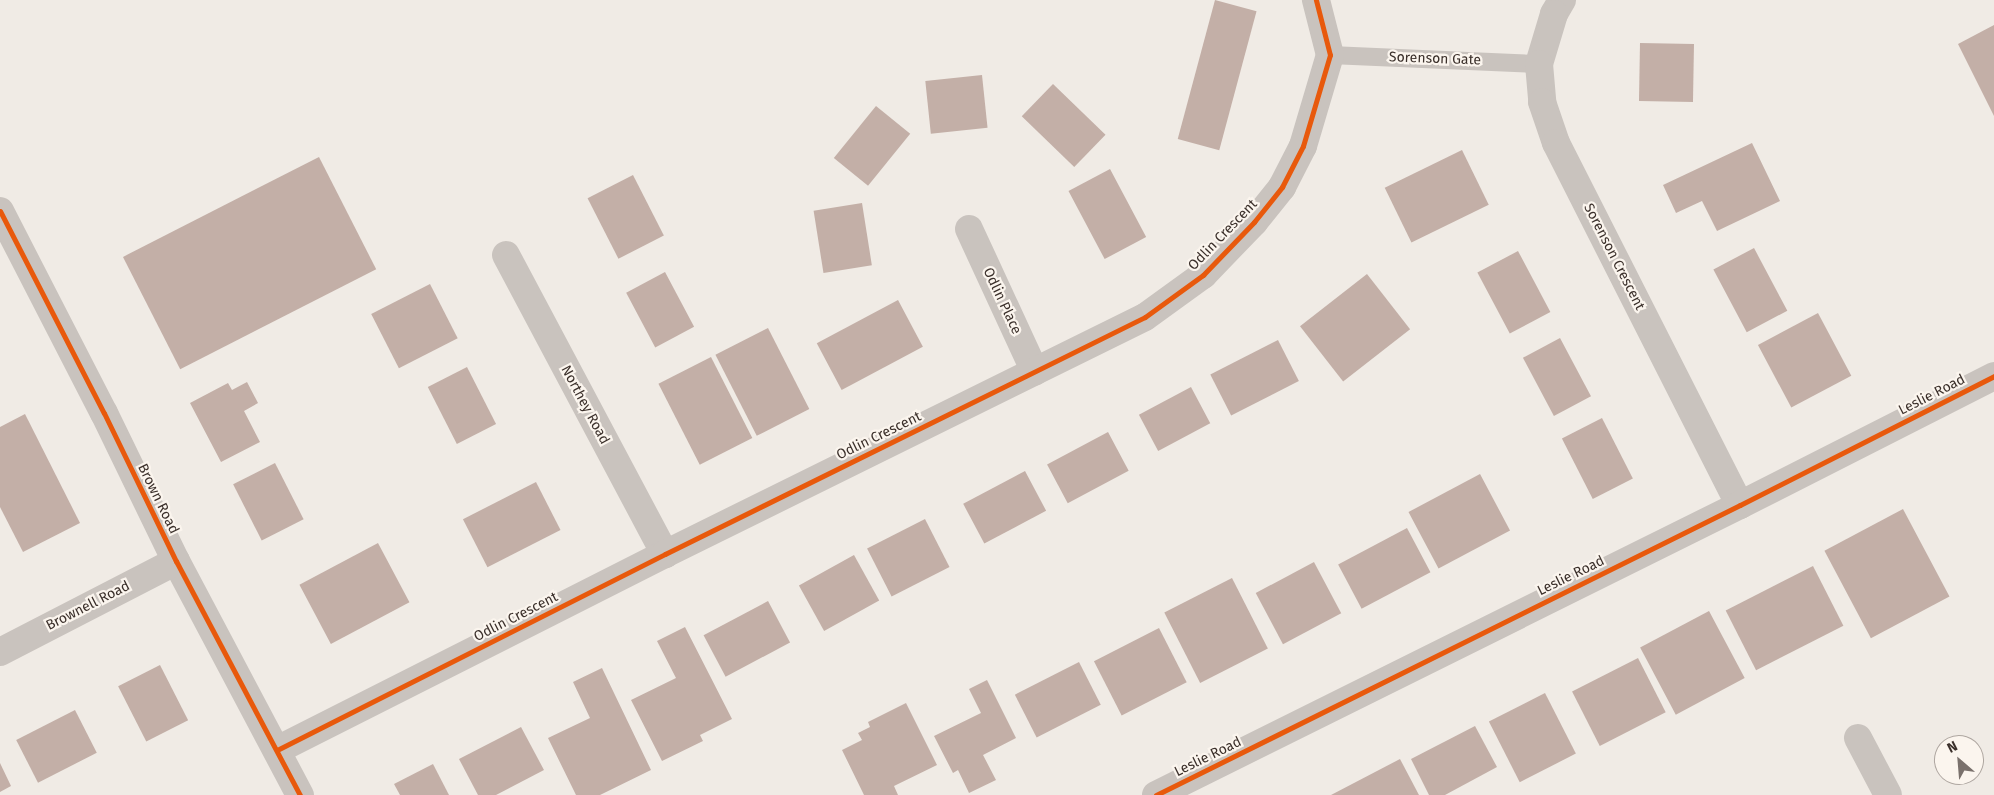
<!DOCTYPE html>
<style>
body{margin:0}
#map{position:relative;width:1994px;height:795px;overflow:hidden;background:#f0ebe5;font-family:"Fira Sans",sans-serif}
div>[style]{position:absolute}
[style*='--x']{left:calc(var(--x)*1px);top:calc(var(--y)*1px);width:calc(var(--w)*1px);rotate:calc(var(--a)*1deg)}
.building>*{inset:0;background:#c3afa7;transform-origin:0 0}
.lane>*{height:18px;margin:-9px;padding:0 9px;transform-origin:9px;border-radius:9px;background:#c9c3be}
.street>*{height:28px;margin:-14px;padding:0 14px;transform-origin:14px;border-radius:14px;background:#c9c3be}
.cycleway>*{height:5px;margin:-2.5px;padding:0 2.5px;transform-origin:2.5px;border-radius:2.5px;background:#e8590c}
span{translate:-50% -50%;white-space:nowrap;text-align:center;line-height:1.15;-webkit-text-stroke:4.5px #fbf5ee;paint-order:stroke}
.street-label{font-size:14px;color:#3b302b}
.north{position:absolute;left:1934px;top:735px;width:50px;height:50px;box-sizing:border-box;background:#fbf5ee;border:1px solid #aea6a0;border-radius:50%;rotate:333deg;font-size:14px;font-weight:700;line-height:20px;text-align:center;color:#3b302b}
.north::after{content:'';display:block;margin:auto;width:18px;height:22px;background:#7a716c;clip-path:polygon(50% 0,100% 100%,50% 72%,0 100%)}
</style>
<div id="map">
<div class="building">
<div style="left:1215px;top:0;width:43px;height:144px;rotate:15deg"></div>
<div style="clip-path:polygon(1994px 25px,1994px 116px,1958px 44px)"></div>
<div style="left:1640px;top:43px;width:54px;height:58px;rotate:1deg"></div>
<div style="left:982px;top:75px;width:53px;height:57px;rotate:84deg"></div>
<div style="left:1053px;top:84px;width:73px;height:45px;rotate:44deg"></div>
<div style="left:876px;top:106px;width:44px;height:67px;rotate:39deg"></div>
<div style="clip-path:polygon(1752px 143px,1780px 201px,1717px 231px,1702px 201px,1676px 213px,1663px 185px)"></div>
<div style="left:1462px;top:150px;width:61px;height:86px;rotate:64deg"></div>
<div style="left:319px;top:157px;width:126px;height:220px;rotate:63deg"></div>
<div style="left:1110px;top:169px;width:77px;height:47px;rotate:62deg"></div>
<div style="left:633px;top:175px;width:68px;height:51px;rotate:63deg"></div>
<div style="left:862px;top:203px;width:63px;height:49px;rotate:81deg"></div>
<div style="left:1754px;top:248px;width:71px;height:46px;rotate:62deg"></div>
<div style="left:1518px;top:251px;width:69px;height:46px;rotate:62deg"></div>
<div style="left:665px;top:272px;width:62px;height:44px;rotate:62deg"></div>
<div style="left:1367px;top:274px;width:70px;height:85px;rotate:52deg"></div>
<div style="left:430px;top:284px;width:61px;height:66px;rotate:63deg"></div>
<div style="left:898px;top:300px;width:53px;height:92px;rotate:62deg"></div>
<div style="left:1818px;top:313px;width:71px;height:68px;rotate:62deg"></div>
<div style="left:768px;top:328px;width:91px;height:59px;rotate:63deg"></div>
<div style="left:1560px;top:338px;width:66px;height:42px;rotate:62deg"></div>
<div style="left:1278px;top:340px;width:46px;height:76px;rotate:63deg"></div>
<div style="left:711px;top:357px;width:91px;height:59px;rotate:63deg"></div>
<div style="left:467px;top:367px;width:64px;height:44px;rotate:63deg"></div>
<div style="clip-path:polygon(247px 382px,258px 403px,244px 411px,260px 442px,221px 462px,190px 403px,228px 383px,232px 390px)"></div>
<div style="left:1191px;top:387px;width:41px;height:59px;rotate:62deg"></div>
<div style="clip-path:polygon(25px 414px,80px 523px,23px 552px,0 507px,0 427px)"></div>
<div style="left:1602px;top:418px;width:68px;height:45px;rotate:63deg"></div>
<div style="left:1108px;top:432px;width:44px;height:69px;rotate:62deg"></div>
<div style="left:275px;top:463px;width:63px;height:47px;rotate:63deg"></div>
<div style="left:1025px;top:471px;width:45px;height:70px;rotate:62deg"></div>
<div style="left:1480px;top:474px;width:64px;height:81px;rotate:62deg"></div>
<div style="left:536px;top:482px;width:54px;height:82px;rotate:63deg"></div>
<div style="left:1903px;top:509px;width:99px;height:89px;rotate:62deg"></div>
<div style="left:925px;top:519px;width:54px;height:65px;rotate:63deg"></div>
<div style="left:1407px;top:528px;width:50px;height:78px;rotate:62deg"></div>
<div style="left:378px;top:543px;width:67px;height:89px;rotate:62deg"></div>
<div style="left:854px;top:555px;width:52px;height:63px;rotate:61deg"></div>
<div style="left:1314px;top:562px;width:58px;height:66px;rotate:62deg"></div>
<div style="left:1813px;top:566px;width:67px;height:98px;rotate:63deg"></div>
<div style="left:1232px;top:578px;width:79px;height:76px;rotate:63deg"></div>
<div style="left:768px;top:601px;width:47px;height:73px;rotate:62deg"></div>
<div style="left:1709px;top:611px;width:76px;height:78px;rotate:62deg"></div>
<div style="clip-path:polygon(685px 627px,732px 719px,700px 735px,703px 741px,662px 761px,631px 700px,676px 678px,657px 641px)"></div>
<div style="left:1159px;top:628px;width:61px;height:73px;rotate:63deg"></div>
<div style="left:1638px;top:658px;width:61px;height:74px;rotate:63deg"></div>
<div style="left:1079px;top:662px;width:48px;height:72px;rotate:63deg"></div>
<div style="left:160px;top:665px;width:62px;height:47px;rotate:63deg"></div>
<div style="clip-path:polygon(602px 668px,651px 770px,600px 795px,576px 795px,548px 738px,590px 718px,573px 682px)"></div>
<div style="clip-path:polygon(987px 680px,1016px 738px,983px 755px,996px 780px,969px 793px,958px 770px,953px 773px,934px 736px,981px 713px,969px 689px)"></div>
<div style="left:1545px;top:693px;width:68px;height:63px;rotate:63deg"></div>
<div style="clip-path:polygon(906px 703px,937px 765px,894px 786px,898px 795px,864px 795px,842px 750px,862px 740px,858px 733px,870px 727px,868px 722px)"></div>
<div style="left:75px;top:710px;width:48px;height:66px;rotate:63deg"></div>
<div style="clip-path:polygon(1475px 726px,1497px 767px,1445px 795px,1429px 795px,1411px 759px)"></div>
<div style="clip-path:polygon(521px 727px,544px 770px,496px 795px,478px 795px,459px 759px)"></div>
<div style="clip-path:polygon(1400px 759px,1419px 795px,1331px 795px)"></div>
<div style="clip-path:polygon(0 763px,11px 786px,0 792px)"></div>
<div style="clip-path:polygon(433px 764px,449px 795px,400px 795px,394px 784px)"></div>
</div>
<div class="lane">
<div style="--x:1330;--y:55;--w:209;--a:2.5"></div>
</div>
<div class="street">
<div style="--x:1562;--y:0;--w:16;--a:120"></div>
<div style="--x:1554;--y:14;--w:52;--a:106.7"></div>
<div style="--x:1539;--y:64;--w:38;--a:85"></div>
<div style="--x:1542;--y:102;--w:43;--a:71.1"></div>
<div style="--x:1556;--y:143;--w:406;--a:63.1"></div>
<div style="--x:0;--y:211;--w:227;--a:62.8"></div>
<div style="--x:104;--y:413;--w:165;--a:64.1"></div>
<div style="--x:176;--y:561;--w:265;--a:62.1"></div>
<div style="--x:969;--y:229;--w:157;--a:65.2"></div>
<div style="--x:506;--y:255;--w:339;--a:62"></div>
<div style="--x:0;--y:652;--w:198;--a:-27.3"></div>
<div style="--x:1858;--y:738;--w:64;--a:62.2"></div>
<div style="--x:277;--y:750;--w:435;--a:-26.8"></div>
<div style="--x:665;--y:554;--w:535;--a:-26.28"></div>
<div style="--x:1145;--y:317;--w:72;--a:-35.9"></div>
<div style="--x:1203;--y:275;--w:74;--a:-46.1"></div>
<div style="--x:1254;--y:222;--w:45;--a:-51.3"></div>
<div style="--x:1282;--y:187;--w:46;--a:-62.9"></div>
<div style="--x:1303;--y:146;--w:95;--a:-73.5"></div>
<div style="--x:1330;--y:55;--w:57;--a:-104.3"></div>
<div style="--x:1156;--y:795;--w:652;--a:-26.41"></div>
<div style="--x:1740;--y:505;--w:285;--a:-26.9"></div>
</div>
<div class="cycleway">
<div style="--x:0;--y:211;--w:227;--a:62.8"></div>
<div style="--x:104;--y:413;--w:165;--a:64.1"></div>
<div style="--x:176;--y:561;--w:265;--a:62.1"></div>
<div style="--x:277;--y:750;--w:435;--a:-26.8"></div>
<div style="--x:665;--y:554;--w:535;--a:-26.28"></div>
<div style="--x:1145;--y:317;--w:72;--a:-35.9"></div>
<div style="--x:1203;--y:275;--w:74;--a:-46.1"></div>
<div style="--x:1254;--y:222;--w:45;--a:-51.3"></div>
<div style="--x:1282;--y:187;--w:46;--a:-62.9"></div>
<div style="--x:1303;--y:146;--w:95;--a:-73.5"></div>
<div style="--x:1330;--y:55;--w:57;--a:-104.3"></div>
<div style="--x:1156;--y:795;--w:652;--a:-26.41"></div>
<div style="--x:1740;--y:505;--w:285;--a:-26.9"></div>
</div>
<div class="street-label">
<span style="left:1435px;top:59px;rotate:2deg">Sorenson Gate</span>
<span style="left:1223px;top:235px;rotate:-46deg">Odlin Crescent</span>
<span style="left:1614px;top:257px;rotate:63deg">Sorenson Crescent</span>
<span style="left:1002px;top:301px;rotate:65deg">Odlin Place</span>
<span style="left:1932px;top:395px;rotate:-27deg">Leslie Road</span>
<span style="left:585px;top:405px;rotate:62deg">Northey Road</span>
<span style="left:879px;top:436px;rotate:-26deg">Odlin Crescent</span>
<span style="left:158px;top:499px;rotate:64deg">Brown Road</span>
<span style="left:1571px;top:576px;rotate:-26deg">Leslie Road</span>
<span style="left:88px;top:606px;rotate:-27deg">Brownell Road</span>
<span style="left:516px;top:617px;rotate:-27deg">Odlin Crescent</span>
<span style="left:1208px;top:757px;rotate:-26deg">Leslie Road</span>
</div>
<div class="north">N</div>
</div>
